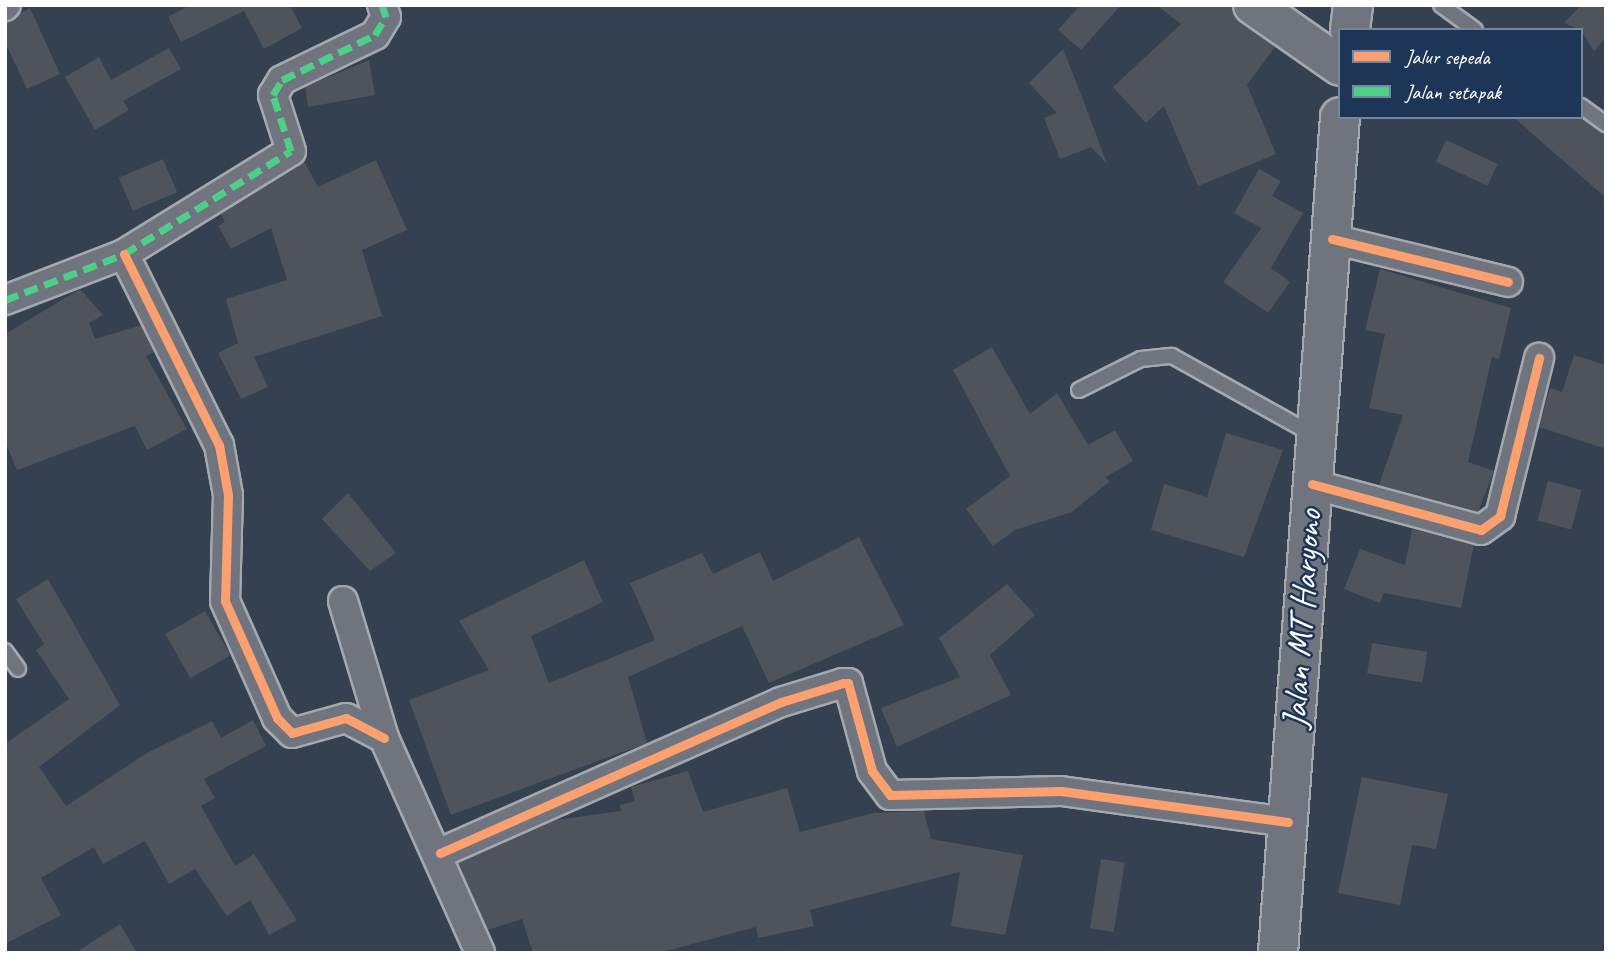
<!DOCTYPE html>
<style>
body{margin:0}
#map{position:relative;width:1611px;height:958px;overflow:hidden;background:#354050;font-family:Caveat,sans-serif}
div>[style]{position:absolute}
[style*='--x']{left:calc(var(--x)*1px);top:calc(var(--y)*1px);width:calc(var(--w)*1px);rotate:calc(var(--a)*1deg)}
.building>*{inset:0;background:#4e535c;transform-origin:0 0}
.roads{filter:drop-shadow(2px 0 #a4a9b0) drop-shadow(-2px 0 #a4a9b0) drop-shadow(0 2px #a4a9b0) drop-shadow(0 -2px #a4a9b0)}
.lane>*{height:14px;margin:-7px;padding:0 7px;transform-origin:7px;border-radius:7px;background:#6f747e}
.street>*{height:28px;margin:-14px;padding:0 14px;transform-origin:14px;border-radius:14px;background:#6f747e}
.secondary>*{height:38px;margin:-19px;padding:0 19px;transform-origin:19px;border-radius:19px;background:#6f747e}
.quiet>*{height:7px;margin-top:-3.5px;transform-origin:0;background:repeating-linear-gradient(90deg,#4dcf88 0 14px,transparent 0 21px)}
.cycleway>*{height:9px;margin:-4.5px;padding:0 4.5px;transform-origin:4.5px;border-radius:4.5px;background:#fca06f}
span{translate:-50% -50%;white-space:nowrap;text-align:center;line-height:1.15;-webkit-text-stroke:5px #1d3557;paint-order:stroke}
.street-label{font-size:35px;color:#fff}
.frame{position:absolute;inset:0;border:7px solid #fff;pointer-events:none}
.legend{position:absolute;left:1338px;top:28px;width:245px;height:91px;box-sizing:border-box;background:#1d3557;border:2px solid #77869a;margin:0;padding:9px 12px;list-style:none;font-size:21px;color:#fff}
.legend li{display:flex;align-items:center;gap:14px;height:35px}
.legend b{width:35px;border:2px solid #77869a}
</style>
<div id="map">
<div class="building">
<div style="clip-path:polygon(190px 5px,290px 5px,302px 28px,264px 49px,244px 11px,181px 42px,168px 17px)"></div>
<div style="clip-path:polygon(1080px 5px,1121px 5px,1081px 50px,1058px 30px)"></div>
<div style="clip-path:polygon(1156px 5px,1231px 5px,1240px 22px,1275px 47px,1247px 85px,1276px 154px,1198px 186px,1164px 106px,1146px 123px,1113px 87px,1181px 24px)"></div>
<div style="clip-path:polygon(1581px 5px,1606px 5px,1606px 38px,1594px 51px,1581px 30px,1564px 23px)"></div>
<div style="clip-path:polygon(30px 8px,60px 74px,27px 89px,5px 42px,5px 22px)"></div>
<div style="clip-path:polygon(169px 48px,181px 69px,123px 101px,129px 110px,95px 130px,65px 77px,99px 57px,111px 80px)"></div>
<div style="clip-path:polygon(1063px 49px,1084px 102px,1107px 164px,1091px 147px,1060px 159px,1044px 118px,1057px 113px,1029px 83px)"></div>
<div style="clip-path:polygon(369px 60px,375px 95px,308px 107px,305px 87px)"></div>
<div style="clip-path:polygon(1513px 117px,1580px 117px,1606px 134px,1606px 198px)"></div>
<div style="left:1446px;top:140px;width:57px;height:24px;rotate:25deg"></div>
<div style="left:163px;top:159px;width:36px;height:48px;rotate:67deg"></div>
<div style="clip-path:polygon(376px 160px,407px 230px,362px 250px,382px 316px,254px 357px,268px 387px,241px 399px,218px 353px,238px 343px,226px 299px,287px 280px,271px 228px,231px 249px,218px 226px,225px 222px,221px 214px,304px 161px,318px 187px)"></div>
<div style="clip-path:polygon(1259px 169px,1281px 181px,1272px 196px,1303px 213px,1271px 268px,1290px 282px,1268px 313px,1223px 282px,1261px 228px,1234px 213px)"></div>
<div style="clip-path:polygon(1380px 269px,1511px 308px,1499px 359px,1492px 357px,1468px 462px,1494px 471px,1478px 512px,1379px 485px,1403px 415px,1369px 408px,1385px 334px,1365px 330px)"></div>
<div style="clip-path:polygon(80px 289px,103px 315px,89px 323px,95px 339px,141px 325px,154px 352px,146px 356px,187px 429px,147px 450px,135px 426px,17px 470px,5px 441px,5px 334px)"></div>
<div style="clip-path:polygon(992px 347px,1030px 414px,1057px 393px,1088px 445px,1115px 430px,1133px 461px,1106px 477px,1109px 482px,1072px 512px,1015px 530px,993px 546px,966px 509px,1010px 476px,953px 370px)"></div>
<div style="clip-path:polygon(1574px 355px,1606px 365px,1606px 449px,1539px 427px,1550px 388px,1562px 392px)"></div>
<div style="clip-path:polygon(1226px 433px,1283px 450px,1244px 557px,1151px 530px,1164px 484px,1207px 497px)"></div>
<div style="left:1548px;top:481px;width:35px;height:41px;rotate:15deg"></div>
<div style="clip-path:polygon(348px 493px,396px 553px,370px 571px,322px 519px)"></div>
<div style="clip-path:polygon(1412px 529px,1474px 545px,1461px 608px,1384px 593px,1380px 603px,1344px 589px,1360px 549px,1405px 565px)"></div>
<div style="clip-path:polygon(859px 537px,904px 625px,769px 683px,742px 626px,628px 677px,647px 743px,451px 815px,409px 700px,489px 670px,459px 621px,584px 560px,603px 602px,531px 636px,549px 683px,655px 640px,630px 583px,702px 553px,713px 574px,760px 552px,773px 581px)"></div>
<div style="clip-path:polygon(48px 579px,120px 705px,39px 767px,66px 806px,147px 753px,212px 721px,221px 738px,253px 720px,266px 746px,204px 779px,215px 798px,201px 806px,235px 866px,254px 854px,297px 920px,269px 935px,250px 900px,227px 916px,195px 869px,169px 884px,145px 841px,103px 864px,94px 847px,41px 878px,61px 915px,5px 944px,5px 744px,69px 699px,36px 650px,44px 644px,16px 599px)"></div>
<div style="clip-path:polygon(1007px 584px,1035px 615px,990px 655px,1011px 695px,897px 747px,881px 708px,960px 677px,939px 638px)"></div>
<div style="left:205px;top:611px;width:51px;height:46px;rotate:60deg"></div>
<div style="left:1372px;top:643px;width:56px;height:31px;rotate:9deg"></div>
<div style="clip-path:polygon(688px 771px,703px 812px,787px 788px,800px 832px,873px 813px,924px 811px,931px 839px,1023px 855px,1005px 935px,951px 926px,960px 872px,810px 910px,814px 926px,758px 938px,756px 927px,659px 953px,533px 953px,522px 919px,488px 930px,458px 863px,555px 820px,621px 811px,620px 805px,635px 801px,631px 787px)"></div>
<div style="clip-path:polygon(1362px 777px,1448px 794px,1436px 849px,1412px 845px,1400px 905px,1338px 893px)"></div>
<div style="left:1101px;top:859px;width:24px;height:70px;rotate:9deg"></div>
<div style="clip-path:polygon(120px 924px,137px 953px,75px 953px)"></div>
</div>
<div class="roads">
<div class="lane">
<div style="--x:1441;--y:5;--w:42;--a:36.3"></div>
<div style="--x:1581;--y:106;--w:31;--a:36"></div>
<div style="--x:1079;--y:390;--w:69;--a:-26.6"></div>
<div style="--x:1141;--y:359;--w:31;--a:-6"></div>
<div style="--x:1172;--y:356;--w:160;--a:29.1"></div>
<div style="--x:5;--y:651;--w:22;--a:54"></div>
</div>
<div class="street">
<div style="--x:5;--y:6;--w:1;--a:-45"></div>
<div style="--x:1332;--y:239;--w:181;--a:13.7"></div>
<div style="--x:124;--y:254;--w:213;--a:63.6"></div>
<div style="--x:219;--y:445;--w:51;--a:79.8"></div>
<div style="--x:228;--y:495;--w:106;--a:91.6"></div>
<div style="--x:225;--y:601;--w:128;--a:66"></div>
<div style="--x:277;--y:718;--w:21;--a:45"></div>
<div style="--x:292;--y:733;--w:56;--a:-15.5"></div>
<div style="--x:346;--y:718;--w:43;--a:27.8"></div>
<div style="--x:5;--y:300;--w:128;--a:-21.1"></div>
<div style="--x:124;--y:254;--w:196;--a:-31.7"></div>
<div style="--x:291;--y:151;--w:59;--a:-107.8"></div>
<div style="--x:273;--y:95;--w:17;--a:-59"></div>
<div style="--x:282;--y:80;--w:103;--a:-25.8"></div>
<div style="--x:375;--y:35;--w:21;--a:-59"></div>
<div style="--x:386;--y:17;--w:13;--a:-108"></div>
<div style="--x:1312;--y:484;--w:175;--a:15.2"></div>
<div style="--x:1481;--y:530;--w:24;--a:-36"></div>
<div style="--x:1500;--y:516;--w:163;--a:-76.1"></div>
<div style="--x:343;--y:601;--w:143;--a:73.3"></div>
<div style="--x:384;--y:738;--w:235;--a:65.9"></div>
<div style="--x:440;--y:853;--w:373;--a:-23.9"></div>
<div style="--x:781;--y:702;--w:65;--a:-17"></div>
<div style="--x:843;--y:683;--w:5;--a:0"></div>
<div style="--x:848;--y:683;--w:91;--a:74.7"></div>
<div style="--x:872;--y:771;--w:30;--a:53"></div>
<div style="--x:890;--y:795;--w:171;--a:-1.3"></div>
<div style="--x:1061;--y:791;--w:229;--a:7.8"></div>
</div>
<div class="secondary">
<div style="--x:1253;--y:5;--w:106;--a:35"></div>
<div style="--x:1350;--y:30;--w:25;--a:-83"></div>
<div style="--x:1278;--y:953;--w:838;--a:-85.76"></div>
</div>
</div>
<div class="quiet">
<div style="--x:5;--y:300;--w:128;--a:-21.1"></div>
<div style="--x:124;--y:254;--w:196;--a:-31.7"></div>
<div style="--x:291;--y:151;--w:59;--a:-107.8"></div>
<div style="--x:273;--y:95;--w:17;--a:-59"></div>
<div style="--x:282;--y:80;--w:103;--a:-25.8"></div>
<div style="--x:375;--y:35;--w:21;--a:-59"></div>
<div style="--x:386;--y:17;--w:13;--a:-108"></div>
</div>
<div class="cycleway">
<div style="--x:1332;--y:239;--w:181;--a:13.7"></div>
<div style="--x:124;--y:254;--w:213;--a:63.6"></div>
<div style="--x:219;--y:445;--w:51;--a:79.8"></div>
<div style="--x:228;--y:495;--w:106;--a:91.6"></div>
<div style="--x:225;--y:601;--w:128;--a:66"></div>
<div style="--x:277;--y:718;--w:21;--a:45"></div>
<div style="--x:292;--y:733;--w:56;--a:-15.5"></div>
<div style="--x:346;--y:718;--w:43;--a:27.8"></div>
<div style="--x:1312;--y:484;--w:175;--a:15.2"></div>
<div style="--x:1481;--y:530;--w:24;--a:-36"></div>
<div style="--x:1500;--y:516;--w:163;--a:-76.1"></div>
<div style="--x:440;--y:853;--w:373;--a:-23.9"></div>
<div style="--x:781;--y:702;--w:65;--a:-17"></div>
<div style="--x:843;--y:683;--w:5;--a:0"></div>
<div style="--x:848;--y:683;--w:91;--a:74.7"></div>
<div style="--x:872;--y:771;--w:30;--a:53"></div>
<div style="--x:890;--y:795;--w:171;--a:-1.3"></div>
<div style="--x:1061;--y:791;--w:229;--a:7.8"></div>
</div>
<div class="street-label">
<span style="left:1302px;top:619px;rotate:-86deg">Jalan MT Haryono</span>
</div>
<div class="frame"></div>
<ul class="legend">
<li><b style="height:9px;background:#fca06f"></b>Jalur sepeda</li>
<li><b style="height:9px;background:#4dcf88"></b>Jalan setapak</li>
</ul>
</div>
